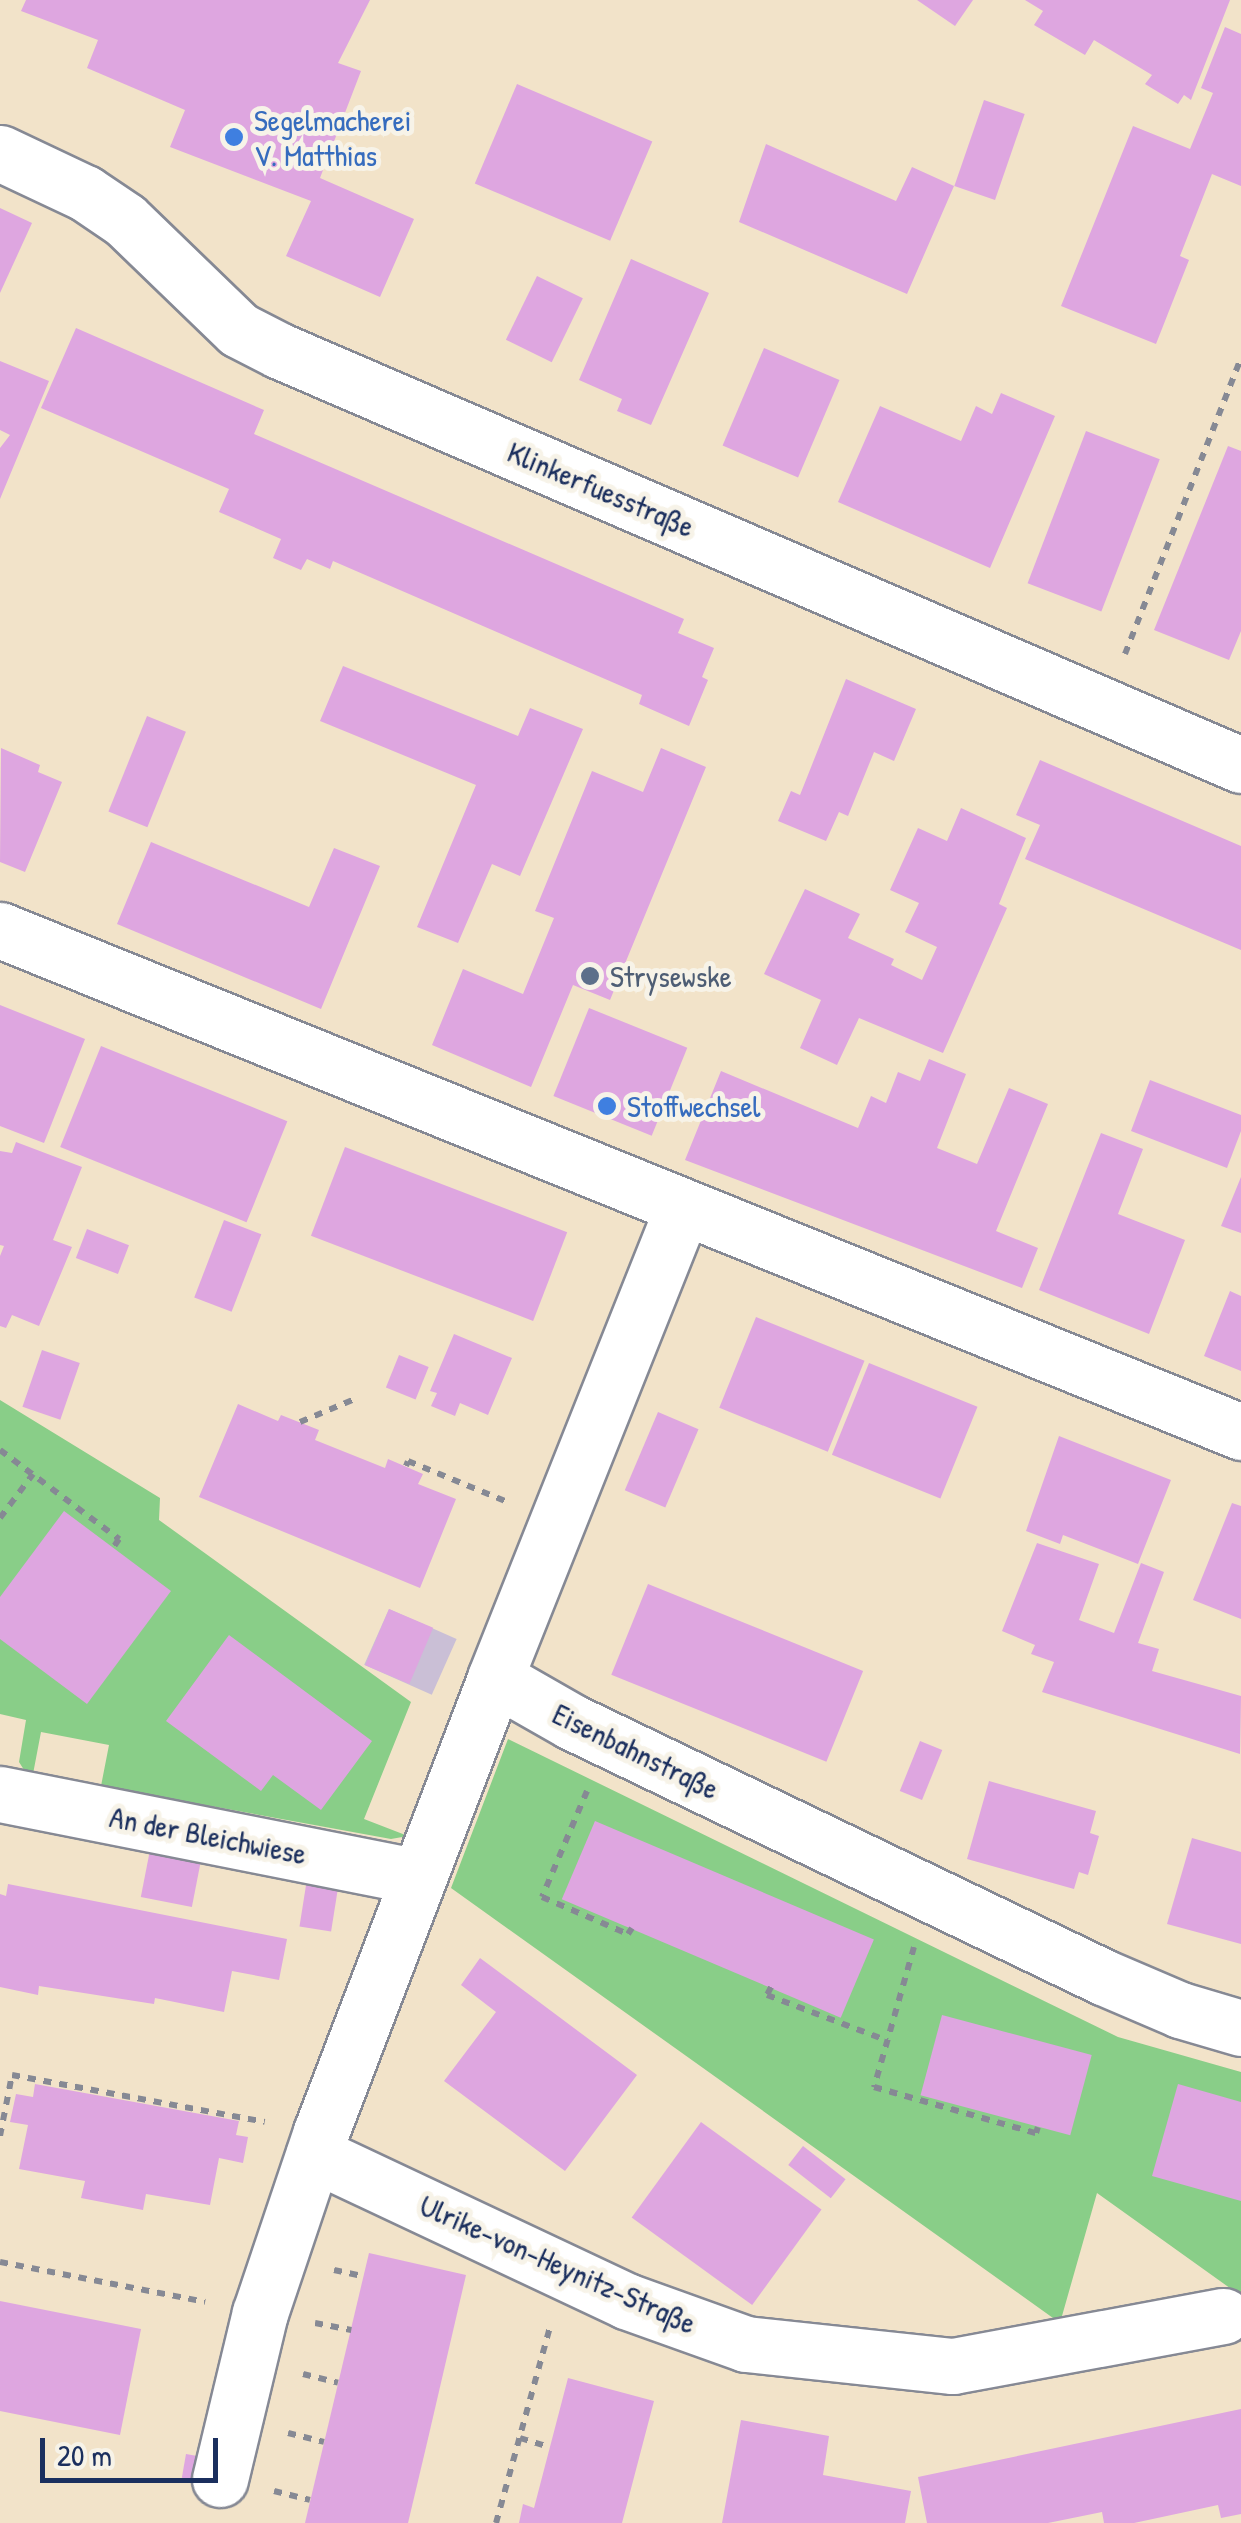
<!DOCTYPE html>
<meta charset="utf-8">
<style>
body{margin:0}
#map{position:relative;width:1241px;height:2523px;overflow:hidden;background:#f2e3c9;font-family:"Patrick Hand",sans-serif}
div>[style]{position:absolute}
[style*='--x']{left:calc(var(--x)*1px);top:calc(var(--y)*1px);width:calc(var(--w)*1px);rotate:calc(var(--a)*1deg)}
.industrial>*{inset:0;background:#cabfd6;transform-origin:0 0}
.green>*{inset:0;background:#89ce88}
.building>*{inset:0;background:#dea6e0;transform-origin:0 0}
.path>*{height:6px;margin-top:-3px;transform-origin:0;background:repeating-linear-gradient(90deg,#868994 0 8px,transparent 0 16px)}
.roads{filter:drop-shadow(2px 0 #868994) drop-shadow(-2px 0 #868994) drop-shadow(0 2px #868994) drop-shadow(0 -2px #868994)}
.minor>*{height:55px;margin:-27.5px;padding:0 27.5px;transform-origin:27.5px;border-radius:27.5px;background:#fff}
.dots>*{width:28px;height:28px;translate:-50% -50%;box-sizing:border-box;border:5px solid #f7f3e8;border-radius:50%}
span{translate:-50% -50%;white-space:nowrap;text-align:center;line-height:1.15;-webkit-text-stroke:10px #f7f3e8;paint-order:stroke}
.shop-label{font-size:30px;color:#366cbe}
.left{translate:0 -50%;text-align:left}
.street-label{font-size:30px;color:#1b2f5e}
.service-label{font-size:30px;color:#4e5e75}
.scale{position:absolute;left:40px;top:2438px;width:178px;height:45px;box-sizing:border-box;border:5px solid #1b2f5e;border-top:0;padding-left:12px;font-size:30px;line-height:35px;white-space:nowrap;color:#1b2f5e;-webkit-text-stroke:8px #f7f3e8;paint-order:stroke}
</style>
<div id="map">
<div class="industrial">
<div style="left:389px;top:1609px;width:74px;height:61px;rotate:24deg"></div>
</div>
<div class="green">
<div style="clip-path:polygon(0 1400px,160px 1498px,159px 1520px,411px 1702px,364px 1819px,408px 1836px,391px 1839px,101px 1786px,109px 1745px,41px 1732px,33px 1774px,26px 1773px,19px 1762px,26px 1720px,0 1714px)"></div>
<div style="clip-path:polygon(508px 1739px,1118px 2037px,1241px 2072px,1241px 2296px,1097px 2193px,1060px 2323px,451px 1888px)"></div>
</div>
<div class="building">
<div style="clip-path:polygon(26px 0,370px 0,338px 63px,361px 71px,320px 178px,414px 219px,380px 297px,286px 256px,311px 201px,170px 147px,185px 110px,87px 68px,98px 40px,21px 11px)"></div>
<div style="clip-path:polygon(917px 0,973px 0,955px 26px)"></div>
<div style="clip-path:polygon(1025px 0,1230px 0,1191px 100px,1184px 95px,1178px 104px,1145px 84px,1152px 75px,1094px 40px,1085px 55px,1034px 25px,1043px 11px)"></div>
<div style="clip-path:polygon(1225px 27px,1241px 34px,1241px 186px,1212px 174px,1180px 256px,1189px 260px,1156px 344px,1061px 306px,1133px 126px,1190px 149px,1213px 93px,1201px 88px)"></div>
<div style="left:517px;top:84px;width:147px;height:108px;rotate:23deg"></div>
<div style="left:984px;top:100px;width:43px;height:91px;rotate:19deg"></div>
<div style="clip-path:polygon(766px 144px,896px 201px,912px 167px,954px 186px,907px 294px,739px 222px)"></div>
<div style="clip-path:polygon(0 208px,32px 223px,0 293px)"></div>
<div style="clip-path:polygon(631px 259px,709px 293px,651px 425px,617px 411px,622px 399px,579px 380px)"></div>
<div style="left:537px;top:276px;width:51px;height:71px;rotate:26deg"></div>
<div style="clip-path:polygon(76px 328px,264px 410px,254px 434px,684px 619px,678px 633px,714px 648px,702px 677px,708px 680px,689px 726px,639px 704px,642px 695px,333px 561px,330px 569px,307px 559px,301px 570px,273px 558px,281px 539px,219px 512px,229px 489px,41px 408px)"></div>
<div style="left:764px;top:348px;width:82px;height:106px;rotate:23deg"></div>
<div style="clip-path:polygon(0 361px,49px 381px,0 499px,0 448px,10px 435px,0 430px)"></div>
<div style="clip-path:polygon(1001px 393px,1055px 416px,990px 568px,838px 502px,880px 406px,961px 441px,976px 406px,992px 414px)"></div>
<div style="left:1086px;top:431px;width:79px;height:163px;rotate:21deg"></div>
<div style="clip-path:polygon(1228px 446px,1241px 451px,1241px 631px,1229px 660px,1154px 630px)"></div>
<div style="clip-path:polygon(343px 666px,518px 736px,530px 708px,583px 729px,520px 876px,492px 864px,458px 943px,417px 927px,476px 785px,320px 721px)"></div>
<div style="clip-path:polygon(846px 679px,916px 709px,894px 761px,874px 752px,848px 816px,839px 812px,826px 841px,778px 821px,791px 791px,800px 795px)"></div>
<div style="left:147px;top:716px;width:42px;height:103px;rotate:22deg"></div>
<div style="clip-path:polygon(1px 748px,40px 765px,38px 772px,62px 782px,25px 872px,0 862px)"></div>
<div style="clip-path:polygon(661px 748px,706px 767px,610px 1000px,573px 985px,531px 1087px,432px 1045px,463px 969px,523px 994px,554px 918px,535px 911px,592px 771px,643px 792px)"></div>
<div style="clip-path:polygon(1040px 760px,1241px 846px,1241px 950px,1025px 859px,1040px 825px,1016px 815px)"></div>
<div style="clip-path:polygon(961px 808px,1026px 838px,999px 904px,1007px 908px,943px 1053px,859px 1018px,837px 1065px,800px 1048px,821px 1000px,764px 974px,805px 889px,860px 914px,848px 938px,894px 959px,891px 965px,922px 980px,937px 947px,905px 932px,919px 903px,890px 890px,918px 828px,947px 841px)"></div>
<div style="clip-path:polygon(151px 842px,309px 907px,334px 848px,380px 866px,321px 1009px,117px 924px)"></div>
<div style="clip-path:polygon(0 1005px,85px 1039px,44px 1143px,0 1126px)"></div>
<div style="left:589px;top:1008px;width:106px;height:95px;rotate:22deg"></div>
<div style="left:101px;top:1046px;width:201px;height:109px;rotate:22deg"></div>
<div style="clip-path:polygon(929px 1059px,966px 1074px,937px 1148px,977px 1164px,1009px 1088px,1048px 1104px,996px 1231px,1038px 1248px,1022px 1288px,685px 1160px,721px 1071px,858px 1128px,871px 1096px,886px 1103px,898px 1072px,920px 1081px)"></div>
<div style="clip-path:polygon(1150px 1080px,1241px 1115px,1241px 1131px,1227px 1168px,1131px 1131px)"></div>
<div style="clip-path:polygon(1101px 1133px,1143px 1149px,1118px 1214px,1185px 1240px,1149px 1334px,1039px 1290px)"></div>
<div style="clip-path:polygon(16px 1142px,82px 1167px,53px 1240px,72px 1247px,39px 1326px,12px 1315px,6px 1328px,0 1326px,0 1256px,4px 1246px,0 1245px,0 1151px,12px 1153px)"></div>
<div style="left:345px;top:1147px;width:238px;height:95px;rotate:21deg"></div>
<div style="clip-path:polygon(1241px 1177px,1241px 1233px,1221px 1226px)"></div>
<div style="left:224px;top:1220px;width:40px;height:83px;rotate:21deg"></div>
<div style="left:87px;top:1229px;width:45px;height:31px;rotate:21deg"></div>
<div style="clip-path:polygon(1230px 1291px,1241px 1296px,1241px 1371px,1204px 1356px)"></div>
<div style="left:756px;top:1317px;width:117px;height:98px;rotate:22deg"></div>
<div style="clip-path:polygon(454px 1334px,512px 1358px,488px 1415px,460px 1403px,455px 1416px,431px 1406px,437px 1393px,430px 1391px)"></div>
<div style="left:42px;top:1350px;width:40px;height:60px;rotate:19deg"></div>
<div style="left:399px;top:1355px;width:32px;height:35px;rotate:22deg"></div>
<div style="left:869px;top:1363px;width:117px;height:99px;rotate:22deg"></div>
<div style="clip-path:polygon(238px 1404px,278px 1421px,281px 1415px,319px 1430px,315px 1440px,385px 1468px,388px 1459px,423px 1474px,418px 1484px,456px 1499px,420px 1588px,199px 1497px)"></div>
<div style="left:658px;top:1412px;width:44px;height:85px;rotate:23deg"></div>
<div style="clip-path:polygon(1059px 1436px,1171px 1480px,1138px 1564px,1063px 1535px,1060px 1544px,1026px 1531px)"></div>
<div style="clip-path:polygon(1232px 1503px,1241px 1506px,1241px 1619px,1193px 1600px)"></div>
<div style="clip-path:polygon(64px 1511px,171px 1591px,87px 1704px,0 1639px,0 1597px)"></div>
<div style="clip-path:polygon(1037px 1543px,1099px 1564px,1079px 1620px,1114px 1633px,1141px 1563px,1164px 1572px,1138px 1643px,1159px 1649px,1152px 1671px,1241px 1696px,1240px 1754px,1042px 1692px,1054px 1662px,1031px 1654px,1035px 1645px,1002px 1631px)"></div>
<div style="left:648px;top:1584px;width:232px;height:98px;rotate:22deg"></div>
<div style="left:389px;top:1609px;width:48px;height:61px;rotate:23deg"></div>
<div style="clip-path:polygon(229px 1635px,372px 1741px,321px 1810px,273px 1775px,261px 1791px,166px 1721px)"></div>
<div style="left:920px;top:1741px;width:24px;height:54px;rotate:22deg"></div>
<div style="clip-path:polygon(989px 1781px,1096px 1811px,1090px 1833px,1099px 1836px,1088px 1875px,1079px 1872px,1074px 1889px,967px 1859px)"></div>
<div style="left:595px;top:1821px;width:303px;height:85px;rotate:23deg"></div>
<div style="clip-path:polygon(1192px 1838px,1241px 1852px,1241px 1944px,1167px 1924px)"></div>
<div style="left:150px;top:1850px;width:52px;height:48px;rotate:11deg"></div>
<div style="left:307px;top:1879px;width:32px;height:48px;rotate:9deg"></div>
<div style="clip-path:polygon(8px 1884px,287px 1939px,279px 1980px,232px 1971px,224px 2012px,155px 1998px,154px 2004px,39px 1986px,38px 1995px,0 1987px,0 1894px,6px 1896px)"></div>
<div style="clip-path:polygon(480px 1958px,637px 2075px,565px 2171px,444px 2081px,496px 2012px,461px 1985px)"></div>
<div style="left:942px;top:2015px;width:155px;height:83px;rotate:15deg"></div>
<div style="clip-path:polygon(35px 2084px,239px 2121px,236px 2135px,248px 2137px,243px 2163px,219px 2158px,210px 2205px,146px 2194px,143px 2210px,81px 2198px,85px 2181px,19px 2169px,28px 2125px,10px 2122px,16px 2094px,33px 2097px)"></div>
<div style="clip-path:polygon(1178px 2084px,1241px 2102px,1241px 2201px,1152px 2176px)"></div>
<div style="left:701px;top:2122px;width:149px;height:118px;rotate:36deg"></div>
<div style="left:803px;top:2146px;width:54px;height:24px;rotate:38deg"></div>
<div style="clip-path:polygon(369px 2253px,466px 2275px,427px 2443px,408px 2523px,305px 2523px)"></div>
<div style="clip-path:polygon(0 2301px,141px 2329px,120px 2435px,0 2411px)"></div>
<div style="clip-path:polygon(568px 2378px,654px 2401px,622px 2523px,519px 2523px,523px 2504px,534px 2508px)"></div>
<div style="clip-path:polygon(1241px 2409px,1241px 2514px,1221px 2518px,1218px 2505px,1134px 2523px,1104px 2523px,1102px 2512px,1048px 2523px,927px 2523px,918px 2477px)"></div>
<div style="clip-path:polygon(741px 2420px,829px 2436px,823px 2475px,911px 2491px,905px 2523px,722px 2523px)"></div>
<div style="left:186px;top:2454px;width:17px;height:24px;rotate:10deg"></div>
</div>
<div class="path">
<div style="--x:1125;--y:654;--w:318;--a:-68.6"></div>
<div style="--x:300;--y:1422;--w:60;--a:-22.7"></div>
<div style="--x:0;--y:1450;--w:149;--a:36.8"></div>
<div style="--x:119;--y:1539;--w:11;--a:124"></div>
<div style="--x:406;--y:1466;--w:5;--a:-68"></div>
<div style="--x:408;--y:1461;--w:105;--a:22.4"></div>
<div style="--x:0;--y:1518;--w:55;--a:-53.1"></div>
<div style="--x:587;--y:1791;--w:115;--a:113"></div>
<div style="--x:542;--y:1897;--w:94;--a:23.3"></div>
<div style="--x:628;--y:1934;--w:7;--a:-56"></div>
<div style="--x:914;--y:1947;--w:146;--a:105.9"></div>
<div style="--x:874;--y:2087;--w:168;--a:15.9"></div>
<div style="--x:1036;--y:2133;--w:6;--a:-72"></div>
<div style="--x:771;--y:1987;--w:9;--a:117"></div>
<div style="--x:767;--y:1995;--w:129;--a:20.8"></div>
<div style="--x:0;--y:2136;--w:62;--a:-78.9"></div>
<div style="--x:12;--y:2075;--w:257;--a:10.5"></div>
<div style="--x:0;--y:2262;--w:209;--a:11"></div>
<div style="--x:334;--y:2270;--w:30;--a:12"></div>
<div style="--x:315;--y:2323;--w:37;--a:11"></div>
<div style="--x:303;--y:2374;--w:36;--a:14"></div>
<div style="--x:288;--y:2433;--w:37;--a:14"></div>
<div style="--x:520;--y:2438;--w:31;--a:17"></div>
<div style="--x:274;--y:2491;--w:37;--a:14"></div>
<div style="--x:496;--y:2523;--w:203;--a:-74.6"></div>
</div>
<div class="roads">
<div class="minor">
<div style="--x:0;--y:153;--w:94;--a:25.2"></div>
<div style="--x:85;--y:193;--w:48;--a:34"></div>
<div style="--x:125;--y:220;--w:158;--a:44"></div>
<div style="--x:239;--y:330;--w:46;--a:27.1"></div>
<div style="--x:280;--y:351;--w:1046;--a:23.31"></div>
<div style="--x:0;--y:930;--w:1339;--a:22.02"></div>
<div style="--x:683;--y:1207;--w:507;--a:111.76"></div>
<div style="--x:495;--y:1678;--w:89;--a:29.7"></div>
<div style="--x:572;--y:1722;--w:589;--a:25.65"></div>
<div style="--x:1103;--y:1977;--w:84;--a:23.2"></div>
<div style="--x:1180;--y:2010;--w:64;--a:16.4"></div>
<div style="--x:0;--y:1794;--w:423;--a:11.2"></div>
<div style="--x:314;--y:2154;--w:345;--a:25.2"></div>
<div style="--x:626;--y:2301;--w:127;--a:19.7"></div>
<div style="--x:746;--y:2344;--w:208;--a:6.1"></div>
<div style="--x:953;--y:2366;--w:275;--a:-10.5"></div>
<div style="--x:220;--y:2479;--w:171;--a:-76.5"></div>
<div style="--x:260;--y:2313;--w:191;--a:-71.4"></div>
<div style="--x:321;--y:2132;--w:486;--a:-69"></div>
</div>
</div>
<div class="dots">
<div style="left:234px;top:137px;background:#3f7fe0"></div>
<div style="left:590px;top:976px;background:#5c6f8a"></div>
<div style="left:607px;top:1106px;background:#3f7fe0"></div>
</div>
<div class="shop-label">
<span class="left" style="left:254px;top:137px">Segelmacherei<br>V. Matthias</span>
<span class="left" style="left:627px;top:1106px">Stoffwechsel</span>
</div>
<div class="street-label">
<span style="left:601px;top:489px;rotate:23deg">Klinkerfuesstraße</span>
<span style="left:636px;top:1751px;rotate:26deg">Eisenbahnstraße</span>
<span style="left:208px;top:1835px;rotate:11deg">An der Bleichwiese</span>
<span style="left:558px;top:2264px;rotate:24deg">Ulrike-von-Heynitz-Straße</span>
</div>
<div class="service-label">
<span class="left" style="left:610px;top:976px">Strysewske</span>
</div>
<div class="scale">20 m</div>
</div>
